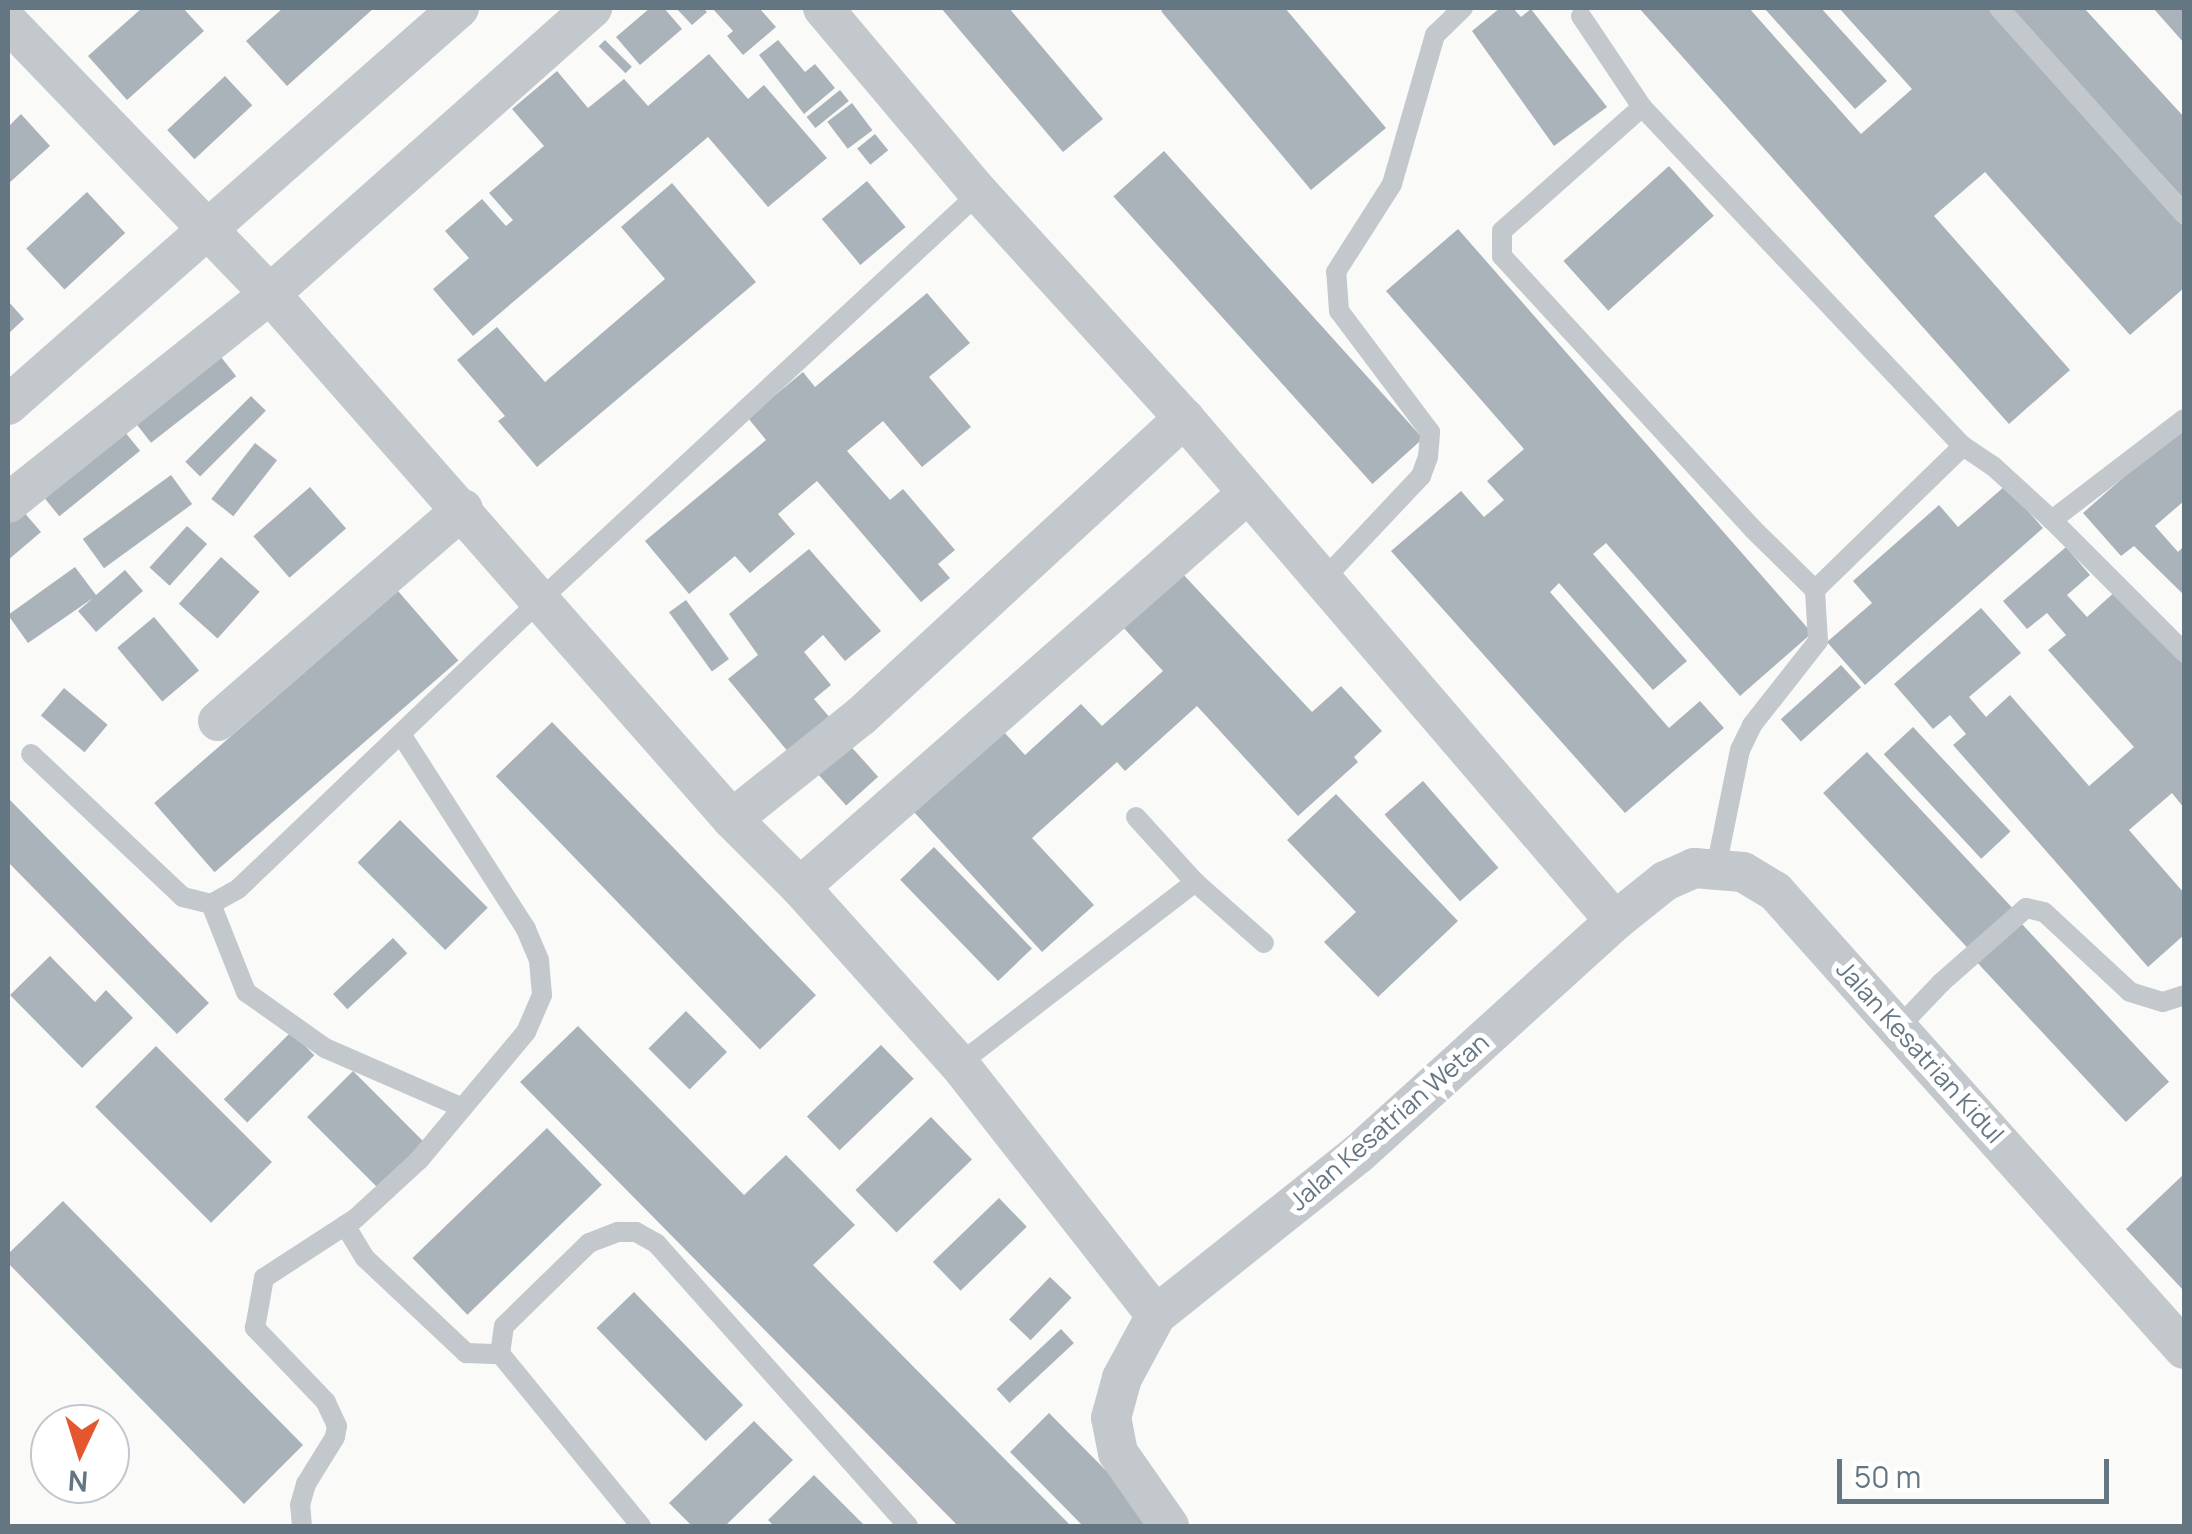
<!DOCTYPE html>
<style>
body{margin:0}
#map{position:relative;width:2192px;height:1534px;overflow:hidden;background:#fafaf8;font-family:Manrope,sans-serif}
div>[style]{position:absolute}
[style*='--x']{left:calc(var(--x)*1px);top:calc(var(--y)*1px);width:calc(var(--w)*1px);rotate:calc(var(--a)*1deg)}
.building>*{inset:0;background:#aab3b9;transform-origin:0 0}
.lane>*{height:20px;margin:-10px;padding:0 10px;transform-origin:10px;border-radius:10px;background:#c3c8cc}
.street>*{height:40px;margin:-20px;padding:0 20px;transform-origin:20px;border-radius:20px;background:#c3c8cc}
span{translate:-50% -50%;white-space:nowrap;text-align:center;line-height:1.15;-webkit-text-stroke:10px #fff;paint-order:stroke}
.street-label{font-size:25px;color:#657683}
.frame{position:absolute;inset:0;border:10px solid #657683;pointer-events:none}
.north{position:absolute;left:30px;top:1404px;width:100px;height:100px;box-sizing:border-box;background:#fff;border:2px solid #c1c8cd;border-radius:50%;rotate:184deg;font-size:28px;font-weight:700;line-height:40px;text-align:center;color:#657683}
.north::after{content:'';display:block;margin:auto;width:35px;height:45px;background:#e4572e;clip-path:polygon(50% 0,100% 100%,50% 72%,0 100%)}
.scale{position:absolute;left:1837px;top:1459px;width:272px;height:45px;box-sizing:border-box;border:5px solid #657683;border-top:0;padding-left:12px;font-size:30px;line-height:35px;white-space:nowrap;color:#657683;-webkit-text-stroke:8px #fff;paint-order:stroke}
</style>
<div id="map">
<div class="building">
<div style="clip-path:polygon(142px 8px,183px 8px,204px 31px,127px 100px,88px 56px)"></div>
<div style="clip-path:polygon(283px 8px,374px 8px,287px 86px,246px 41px)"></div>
<div style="clip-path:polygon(650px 8px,664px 8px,682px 29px,640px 65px,616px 37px)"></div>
<div style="clip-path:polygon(676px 8px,703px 8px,707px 12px,692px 25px)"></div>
<div style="clip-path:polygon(712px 8px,759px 8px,776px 27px,743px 55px,727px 36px,733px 31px)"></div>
<div style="clip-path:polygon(941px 8px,1009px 8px,1103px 119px,1063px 152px)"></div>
<div style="clip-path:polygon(1166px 8px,1285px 8px,1386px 128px,1311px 190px,1161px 11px)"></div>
<div style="clip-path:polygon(1500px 8px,1513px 8px,1521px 17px,1531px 9px,1607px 107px,1554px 146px,1472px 31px)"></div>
<div style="clip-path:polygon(1639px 8px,1749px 8px,1861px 134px,1912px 89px,1839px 8px,1990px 8px,2184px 227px,2184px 288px,2130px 335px,1985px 172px,1934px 216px,2070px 370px,2009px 424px)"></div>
<div style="clip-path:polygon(1764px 8px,1821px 8px,1887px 81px,1855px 109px)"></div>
<div style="clip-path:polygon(2009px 8px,2084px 8px,2184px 117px,2184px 199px)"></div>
<div style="clip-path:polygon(2153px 8px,2184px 8px,2184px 43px)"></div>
<div style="left:605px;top:40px;width:38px;height:9px;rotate:45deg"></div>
<div style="clip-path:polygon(778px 40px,805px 72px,815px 64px,835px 88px,804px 114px,759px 55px)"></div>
<div style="clip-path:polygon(709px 54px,748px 99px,764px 85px,827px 158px,768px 207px,708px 137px,473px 336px,433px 289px,469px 258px,445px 231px,482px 199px,506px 226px,513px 220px,489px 193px,544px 146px,512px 109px,557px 71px,588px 108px,624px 79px,648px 106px)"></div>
<div style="left:225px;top:76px;width:40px;height:79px;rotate:47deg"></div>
<div style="left:840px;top:90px;width:14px;height:43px;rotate:51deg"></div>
<div style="left:852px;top:103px;width:34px;height:31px;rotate:53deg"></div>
<div style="clip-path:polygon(21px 114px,50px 146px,8px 184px,8px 127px)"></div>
<div style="left:875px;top:134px;width:21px;height:23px;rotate:51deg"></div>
<div style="left:1164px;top:151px;width:387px;height:68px;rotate:48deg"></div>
<div style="left:1669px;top:166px;width:67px;height:142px;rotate:48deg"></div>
<div style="left:867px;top:181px;width:60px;height:59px;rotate:50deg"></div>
<div style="clip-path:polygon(672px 183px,756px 282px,537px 467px,498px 421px,505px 416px,457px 360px,497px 327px,545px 382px,665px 279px,621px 227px)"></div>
<div style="left:87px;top:192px;width:56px;height:83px;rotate:47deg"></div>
<div style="clip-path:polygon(1458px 229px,1812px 633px,1740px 696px,1606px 543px,1593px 554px,1687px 661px,1653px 690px,1559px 583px,1550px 592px,1669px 728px,1700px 701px,1724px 728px,1625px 813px,1391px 551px,1461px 491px,1484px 517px,1504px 500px,1487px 481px,1524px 449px,1386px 291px)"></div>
<div style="clip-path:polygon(927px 293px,970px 343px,929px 377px,971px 427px,922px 467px,883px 421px,847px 451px,890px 500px,903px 489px,955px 550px,938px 564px,950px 578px,921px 602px,817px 481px,778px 514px,795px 534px,750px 573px,735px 556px,689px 594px,645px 541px,766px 440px,748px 418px,803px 372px,815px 387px)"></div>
<div style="clip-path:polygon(8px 301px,24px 319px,8px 334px)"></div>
<div style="left:214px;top:348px;width:36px;height:108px;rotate:52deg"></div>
<div style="left:251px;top:396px;width:21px;height:93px;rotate:45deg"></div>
<div style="clip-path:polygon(2184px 424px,2184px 501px,2155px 526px,2178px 552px,2184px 546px,2184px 595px,2134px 546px,2121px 556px,2083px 513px)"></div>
<div style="left:120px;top:426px;width:32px;height:104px;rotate:51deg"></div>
<div style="left:255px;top:443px;width:28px;height:71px;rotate:38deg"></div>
<div style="left:171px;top:475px;width:36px;height:109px;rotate:54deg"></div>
<div style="clip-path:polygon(2005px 486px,2043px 528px,1865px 685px,1827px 642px,1872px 603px,1853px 581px,1939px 505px,1958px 527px)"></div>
<div style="left:310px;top:487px;width:55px;height:75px;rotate:49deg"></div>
<div style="clip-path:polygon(16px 503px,41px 532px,8px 560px,8px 511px)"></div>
<div style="left:187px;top:526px;width:27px;height:56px;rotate:42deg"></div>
<div style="clip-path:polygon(2066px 547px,2090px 575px,2067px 595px,2087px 617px,2118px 589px,2184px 665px,2184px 808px,2172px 793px,2129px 830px,2184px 893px,2184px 935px,2148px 967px,1953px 745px,1966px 734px,1950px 715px,1933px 729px,1894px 684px,1981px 608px,2021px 653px,1969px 697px,1986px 717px,2010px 695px,2089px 786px,2134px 747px,2048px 650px,2066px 635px,2047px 613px,2027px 629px,2003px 601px)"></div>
<div style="clip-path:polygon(809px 549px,881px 631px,845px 661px,823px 635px,804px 652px,831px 685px,814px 699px,831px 719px,789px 753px,728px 679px,758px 655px,729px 614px)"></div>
<div style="left:221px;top:557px;width:52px;height:63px;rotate:42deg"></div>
<div style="clip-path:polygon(75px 567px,96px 595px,125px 570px,143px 591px,96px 632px,78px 611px,93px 598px,28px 643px,8px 615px)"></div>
<div style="clip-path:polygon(1180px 571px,1312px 712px,1341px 686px,1382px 731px,1354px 757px,1358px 762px,1298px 816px,1197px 706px,1125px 771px,1117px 762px,1032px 838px,1094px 905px,1042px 952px,914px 812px,1003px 731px,1025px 755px,1081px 704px,1102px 726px,1163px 671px,1121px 625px)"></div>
<div style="left:398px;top:591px;width:92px;height:323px;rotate:49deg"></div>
<div style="left:686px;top:600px;width:73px;height:21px;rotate:54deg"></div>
<div style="left:154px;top:617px;width:70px;height:48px;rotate:50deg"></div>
<div style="left:1841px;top:665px;width:30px;height:81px;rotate:48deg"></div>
<div style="left:64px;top:688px;width:57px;height:36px;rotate:40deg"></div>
<div style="left:552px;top:722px;width:380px;height:78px;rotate:46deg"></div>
<div style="left:1913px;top:727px;width:143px;height:40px;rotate:47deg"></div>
<div style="left:846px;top:741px;width:48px;height:43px;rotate:48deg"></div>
<div style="left:1867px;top:752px;width:216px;height:60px;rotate:47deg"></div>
<div style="left:1423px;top:781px;width:115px;height:51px;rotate:49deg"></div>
<div style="clip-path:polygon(1336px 794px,1458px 921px,1378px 997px,1324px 942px,1356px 912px,1287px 840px)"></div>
<div style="clip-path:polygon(8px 798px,209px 1003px,177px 1034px,8px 862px)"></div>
<div style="left:400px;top:820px;width:124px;height:60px;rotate:45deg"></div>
<div style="left:934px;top:847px;width:141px;height:47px;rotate:46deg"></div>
<div style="left:2021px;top:923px;width:217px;height:59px;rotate:47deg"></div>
<div style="left:393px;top:938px;width:21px;height:82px;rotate:47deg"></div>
<div style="clip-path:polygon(50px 956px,95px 1002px,106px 990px,133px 1018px,82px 1068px,10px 995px)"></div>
<div style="left:686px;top:1011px;width:58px;height:53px;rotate:45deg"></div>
<div style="clip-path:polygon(578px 1026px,744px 1195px,786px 1155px,855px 1225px,813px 1265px,1071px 1526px,958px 1526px,520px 1082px)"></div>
<div style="left:291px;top:1032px;width:33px;height:95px;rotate:45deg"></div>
<div style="left:881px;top:1045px;width:47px;height:103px;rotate:46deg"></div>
<div style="left:156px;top:1046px;width:164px;height:86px;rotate:45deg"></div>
<div style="left:353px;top:1071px;width:100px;height:65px;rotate:45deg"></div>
<div style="left:931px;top:1117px;width:59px;height:105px;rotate:46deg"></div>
<div style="left:547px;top:1128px;width:79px;height:187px;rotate:46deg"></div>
<div style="clip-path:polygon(2184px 1174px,2184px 1291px,2126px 1229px)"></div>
<div style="left:999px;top:1198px;width:40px;height:92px;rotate:46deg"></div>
<div style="clip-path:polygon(63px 1201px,303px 1445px,244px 1504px,8px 1263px,8px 1254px)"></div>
<div style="left:1050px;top:1277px;width:30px;height:59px;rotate:44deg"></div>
<div style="left:634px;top:1292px;width:157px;height:52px;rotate:46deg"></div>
<div style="left:1061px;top:1329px;width:19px;height:88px;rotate:47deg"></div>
<div style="clip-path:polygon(1049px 1413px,1161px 1526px,1083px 1526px,1010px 1452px)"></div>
<div style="clip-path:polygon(754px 1421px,793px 1460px,725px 1526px,692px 1526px,669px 1503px)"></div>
<div style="clip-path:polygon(814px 1475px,865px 1526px,774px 1526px,768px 1520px)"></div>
</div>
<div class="lane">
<div style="--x:1999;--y:8;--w:277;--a:48.1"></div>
<div style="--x:1581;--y:16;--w:110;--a:56.2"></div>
<div style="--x:1642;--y:107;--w:467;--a:46.6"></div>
<div style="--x:1963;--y:446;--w:206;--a:135.8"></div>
<div style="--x:1815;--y:590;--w:87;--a:-135.5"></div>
<div style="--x:1753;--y:529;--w:371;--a:-132.6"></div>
<div style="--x:1502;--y:256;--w:25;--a:-90"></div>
<div style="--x:1502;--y:231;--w:187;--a:-41.5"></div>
<div style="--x:1963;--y:446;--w:36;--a:34"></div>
<div style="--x:1993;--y:466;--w:80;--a:42.5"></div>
<div style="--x:2052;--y:520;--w:166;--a:-37.4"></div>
<div style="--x:2052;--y:520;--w:187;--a:45"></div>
<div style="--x:1323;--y:580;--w:143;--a:-46.7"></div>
<div style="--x:1421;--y:476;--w:20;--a:-70"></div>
<div style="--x:1428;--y:457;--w:25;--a:-85"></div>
<div style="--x:1430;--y:432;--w:151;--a:-126.9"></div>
<div style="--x:1339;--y:311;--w:39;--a:-94"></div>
<div style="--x:1336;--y:272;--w:104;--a:-57.5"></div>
<div style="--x:1392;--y:184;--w:155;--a:-73.9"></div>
<div style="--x:1435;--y:35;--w:39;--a:-44"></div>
<div style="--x:31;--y:754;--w:209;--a:43.3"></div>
<div style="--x:183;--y:897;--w:29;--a:14"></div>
<div style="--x:211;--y:904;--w:31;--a:-29"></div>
<div style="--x:238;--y:889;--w:418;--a:-43.7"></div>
<div style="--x:540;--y:600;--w:599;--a:-42.83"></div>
<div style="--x:1136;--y:817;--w:88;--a:47.8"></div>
<div style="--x:1716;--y:868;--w:120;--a:-78.5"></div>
<div style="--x:1740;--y:750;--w:28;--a:-64"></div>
<div style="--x:1752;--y:725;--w:107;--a:-51.8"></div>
<div style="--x:1818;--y:641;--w:51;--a:-93.4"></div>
<div style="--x:211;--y:904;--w:95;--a:68.3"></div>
<div style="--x:246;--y:992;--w:97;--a:35.3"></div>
<div style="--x:325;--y:1048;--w:150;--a:23.5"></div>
<div style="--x:1898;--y:1028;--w:64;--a:-46.3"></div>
<div style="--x:1942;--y:982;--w:112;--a:-41.4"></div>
<div style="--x:2026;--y:908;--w:18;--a:13"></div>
<div style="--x:2044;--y:912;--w:117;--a:42.9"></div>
<div style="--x:2130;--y:992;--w:34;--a:17"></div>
<div style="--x:2163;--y:1002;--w:22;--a:-18"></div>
<div style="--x:959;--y:1064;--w:298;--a:-37.6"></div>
<div style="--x:1195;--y:882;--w:92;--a:41.5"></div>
<div style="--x:345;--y:1225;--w:39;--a:59"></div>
<div style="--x:365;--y:1258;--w:139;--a:43.2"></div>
<div style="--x:466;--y:1353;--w:34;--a:2"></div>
<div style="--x:302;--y:1526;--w:21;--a:-95"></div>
<div style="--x:300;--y:1505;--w:22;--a:-74"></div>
<div style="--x:306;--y:1484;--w:55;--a:-58.3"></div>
<div style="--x:335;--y:1437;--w:11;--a:-80"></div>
<div style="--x:337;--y:1426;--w:26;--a:-115"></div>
<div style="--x:326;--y:1402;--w:103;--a:-133.8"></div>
<div style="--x:255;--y:1328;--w:51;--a:-79.8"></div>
<div style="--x:264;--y:1278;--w:108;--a:-33"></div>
<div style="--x:355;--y:1219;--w:87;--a:-42.7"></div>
<div style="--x:419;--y:1160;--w:167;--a:-50.1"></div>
<div style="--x:526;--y:1032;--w:40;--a:-66.6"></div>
<div style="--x:542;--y:995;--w:35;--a:-95"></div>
<div style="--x:539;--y:960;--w:34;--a:-113"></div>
<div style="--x:526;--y:929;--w:232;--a:-122.7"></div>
<div style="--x:641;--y:1526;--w:222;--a:-129.3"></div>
<div style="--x:500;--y:1354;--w:28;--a:-82"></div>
<div style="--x:504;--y:1326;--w:119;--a:-44.3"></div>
<div style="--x:589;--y:1243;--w:31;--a:-21"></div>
<div style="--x:618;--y:1232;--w:18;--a:0"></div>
<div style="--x:636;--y:1232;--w:23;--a:29"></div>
<div style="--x:656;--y:1243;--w:379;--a:48.3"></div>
</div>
<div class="street">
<div style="--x:823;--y:8;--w:242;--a:49.9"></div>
<div style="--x:979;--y:193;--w:304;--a:47.7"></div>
<div style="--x:1184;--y:418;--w:662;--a:49.41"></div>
<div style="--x:8;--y:22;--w:378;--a:46.1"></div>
<div style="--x:270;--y:294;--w:699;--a:48.65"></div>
<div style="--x:732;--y:819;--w:96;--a:45"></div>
<div style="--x:800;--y:887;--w:238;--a:48.1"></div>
<div style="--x:959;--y:1064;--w:319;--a:51.9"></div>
<div style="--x:8;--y:405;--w:601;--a:-41.36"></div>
<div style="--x:8;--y:503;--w:335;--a:-38.6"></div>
<div style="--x:270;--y:294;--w:431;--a:-41.6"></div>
<div style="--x:218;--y:721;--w:324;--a:-40.9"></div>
<div style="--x:732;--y:819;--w:164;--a:-38.6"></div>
<div style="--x:860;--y:717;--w:441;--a:-42.7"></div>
<div style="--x:800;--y:887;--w:595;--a:-41.32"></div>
<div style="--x:1169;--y:1526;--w:89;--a:-124.9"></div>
<div style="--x:1118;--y:1453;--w:36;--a:-101"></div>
<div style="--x:1111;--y:1418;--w:41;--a:-74.6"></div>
<div style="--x:1122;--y:1378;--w:72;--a:-61.6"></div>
<div style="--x:1156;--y:1315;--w:258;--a:-38.6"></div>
<div style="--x:1358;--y:1154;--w:347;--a:-42.2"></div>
<div style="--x:1615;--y:921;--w:64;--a:-38.7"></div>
<div style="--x:1665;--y:881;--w:32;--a:-24"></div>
<div style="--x:1694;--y:868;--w:49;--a:4.7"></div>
<div style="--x:1743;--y:872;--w:37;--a:31"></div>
<div style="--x:1775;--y:891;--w:614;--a:48.23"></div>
</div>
<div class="street-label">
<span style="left:1920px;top:1052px;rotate:48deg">Jalan Kesatrian Kidul</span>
<span style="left:1389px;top:1122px;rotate:-41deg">Jalan Kesatrian Wetan</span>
</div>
<div class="frame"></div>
<div class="north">N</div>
<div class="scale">50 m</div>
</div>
